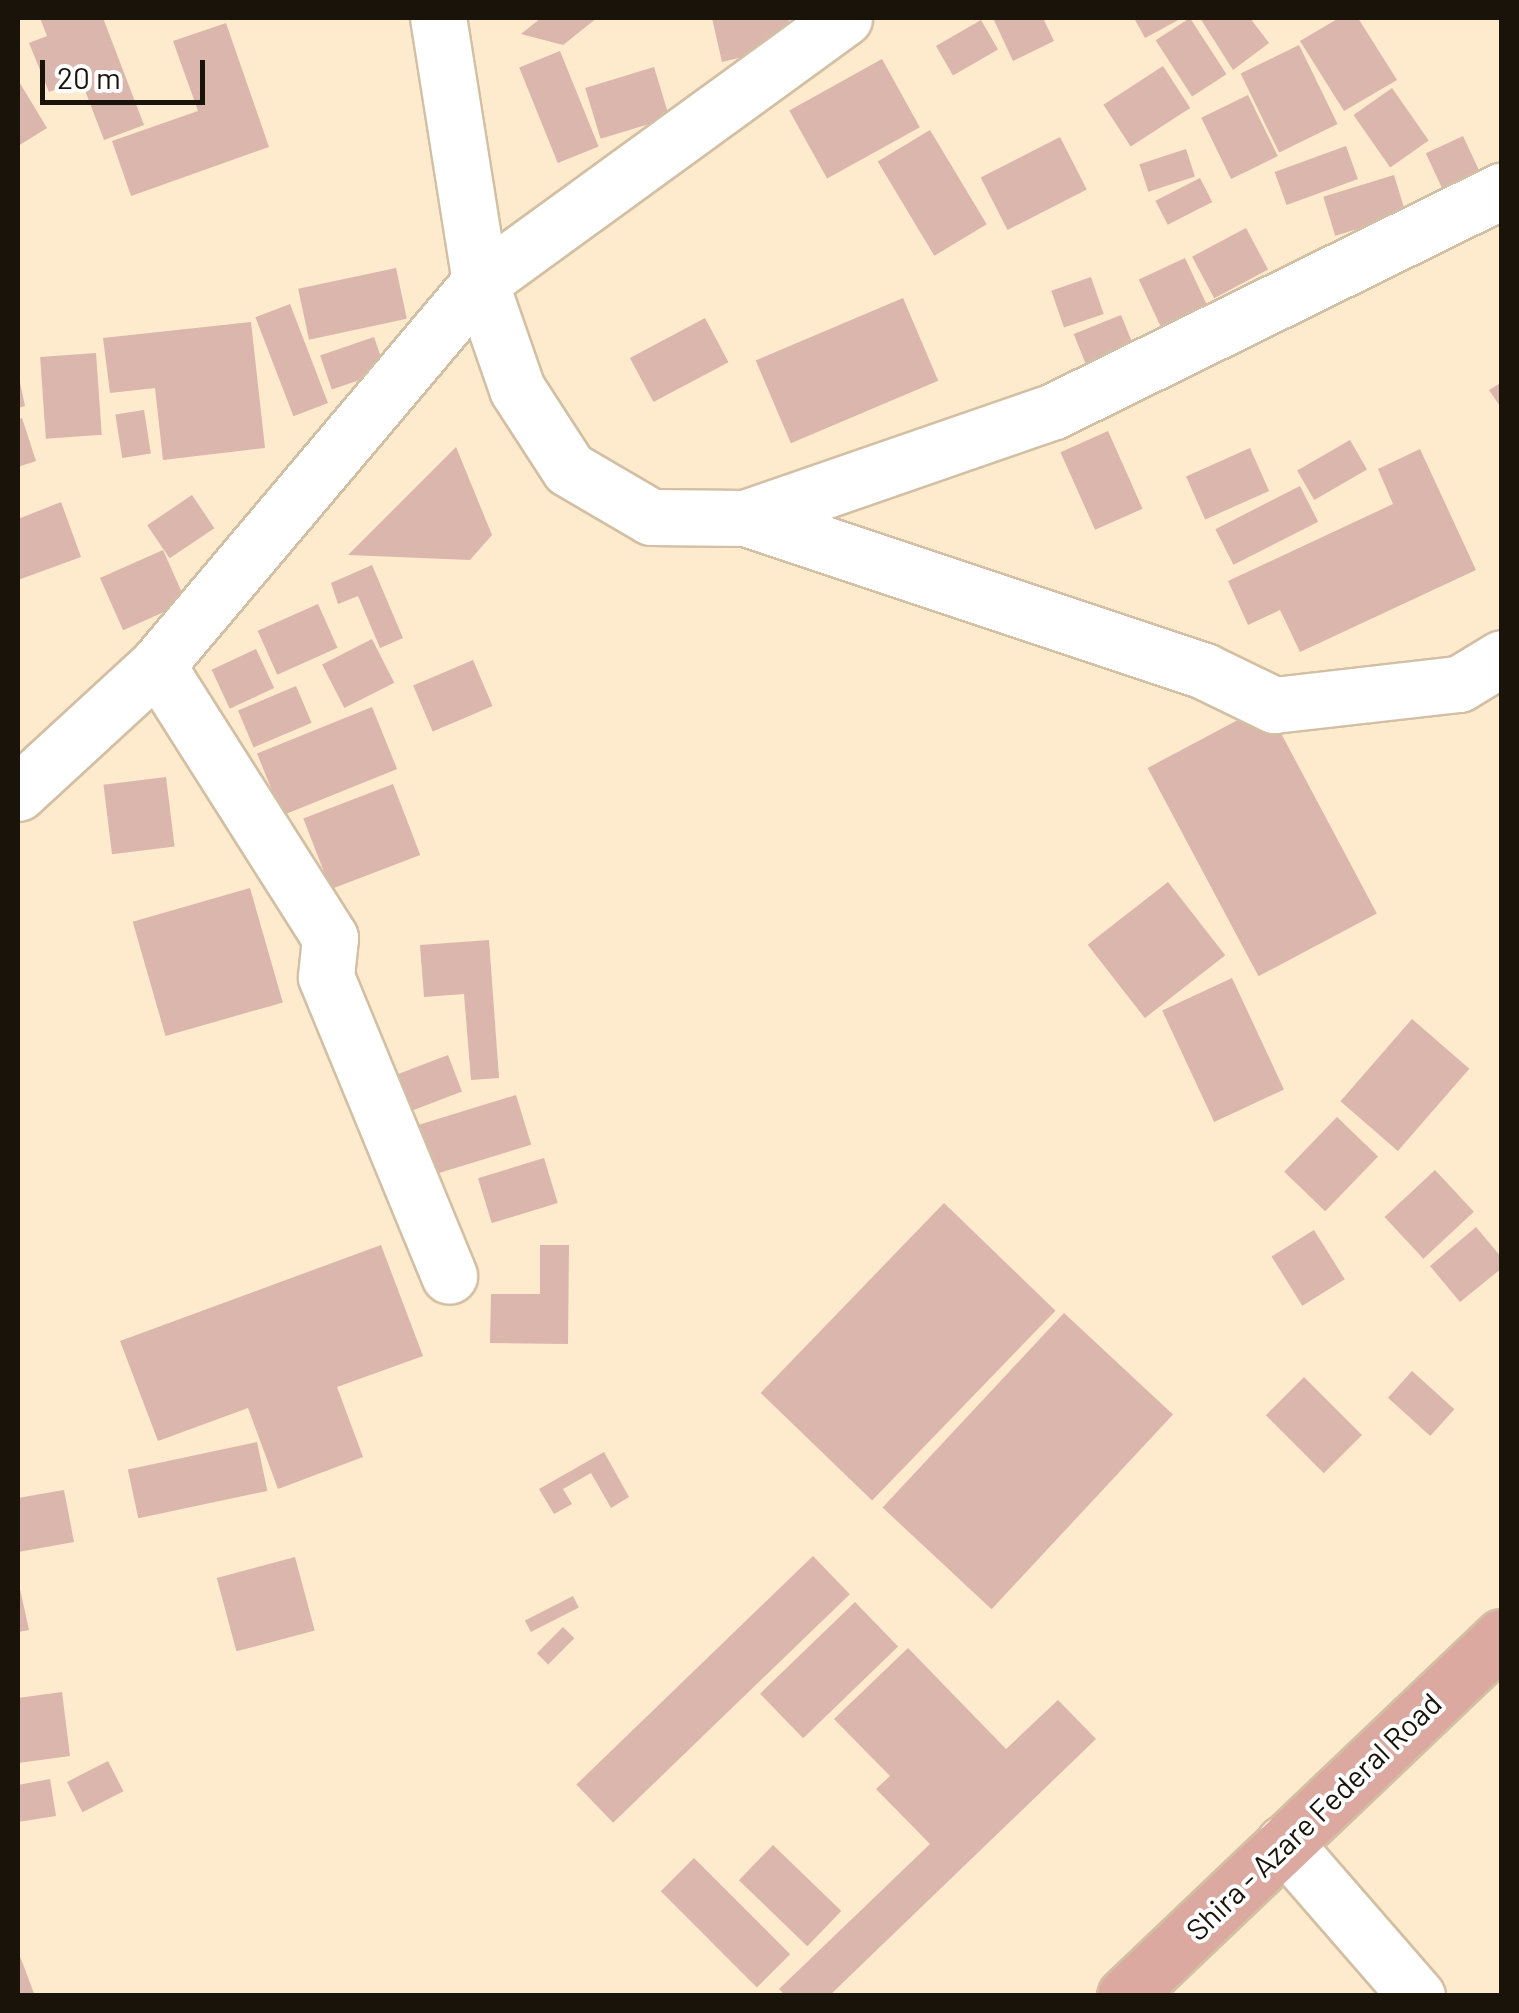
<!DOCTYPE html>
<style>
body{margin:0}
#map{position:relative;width:1519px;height:2013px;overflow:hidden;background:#feeacc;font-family:Barlow,sans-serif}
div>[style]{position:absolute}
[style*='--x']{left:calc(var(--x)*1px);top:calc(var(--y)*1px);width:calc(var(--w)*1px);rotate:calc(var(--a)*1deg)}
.building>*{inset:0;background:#dbb6ad;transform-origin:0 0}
.roads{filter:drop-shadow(2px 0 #d3bfa3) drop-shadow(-2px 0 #d3bfa3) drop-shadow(0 2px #d3bfa3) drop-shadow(0 -2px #d3bfa3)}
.street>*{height:55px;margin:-27.5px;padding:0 27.5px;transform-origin:27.5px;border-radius:27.5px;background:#fff}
.primary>*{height:55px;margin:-27.5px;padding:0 27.5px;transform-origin:27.5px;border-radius:27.5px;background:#dca9a1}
span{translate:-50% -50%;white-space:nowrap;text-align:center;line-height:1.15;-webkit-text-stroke:8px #fff;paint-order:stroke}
.street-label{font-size:30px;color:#1a1309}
.frame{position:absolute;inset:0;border:20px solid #1a1309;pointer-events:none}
.scale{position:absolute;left:40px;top:60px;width:165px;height:45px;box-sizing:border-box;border:5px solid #1a1309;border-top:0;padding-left:12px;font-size:30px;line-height:35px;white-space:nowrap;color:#1a1309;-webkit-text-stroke:8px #fff;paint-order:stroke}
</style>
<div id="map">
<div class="building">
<div style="clip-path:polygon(40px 18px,103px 18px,144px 125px,104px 140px,81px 80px,49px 92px,29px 43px,47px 36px)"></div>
<div style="clip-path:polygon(541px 18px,597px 18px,563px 45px,521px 34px)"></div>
<div style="clip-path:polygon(712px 18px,788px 18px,795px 44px,722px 62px)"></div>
<div style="clip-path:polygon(993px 18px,1043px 18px,1054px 41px,1013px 61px)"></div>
<div style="clip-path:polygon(1134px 18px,1182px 18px,1145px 38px)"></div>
<div style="left:1190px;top:18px;width:67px;height:41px;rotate:57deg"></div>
<div style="clip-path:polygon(1200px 18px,1250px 18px,1269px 43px,1233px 70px)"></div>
<div style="clip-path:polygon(1339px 18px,1358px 18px,1397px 80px,1344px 111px,1300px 41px)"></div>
<div style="left:981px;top:20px;width:34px;height:52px;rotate:60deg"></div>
<div style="clip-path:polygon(226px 23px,269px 147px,131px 196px,112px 141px,198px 111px,173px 41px)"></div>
<div style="left:1299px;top:45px;width:88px;height:65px;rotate:64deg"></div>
<div style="left:560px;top:51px;width:103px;height:44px;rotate:68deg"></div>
<div style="left:882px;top:59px;width:78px;height:106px;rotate:61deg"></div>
<div style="left:1163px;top:66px;width:50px;height:71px;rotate:57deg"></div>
<div style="left:654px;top:67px;width:53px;height:72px;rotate:73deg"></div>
<div style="clip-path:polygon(18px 80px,47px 128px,18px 146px)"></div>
<div style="left:1392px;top:88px;width:64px;height:47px;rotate:55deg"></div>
<div style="left:1248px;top:95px;width:68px;height:52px;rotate:64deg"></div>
<div style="left:930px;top:130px;width:110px;height:61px;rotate:59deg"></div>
<div style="left:1463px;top:136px;width:52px;height:41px;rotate:65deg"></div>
<div style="left:1060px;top:137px;width:59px;height:89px;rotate:63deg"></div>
<div style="left:1346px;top:146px;width:35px;height:76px;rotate:70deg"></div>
<div style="left:1186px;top:149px;width:29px;height:49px;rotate:72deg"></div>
<div style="left:1394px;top:175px;width:41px;height:74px;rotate:73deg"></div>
<div style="left:1200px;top:178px;width:27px;height:50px;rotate:63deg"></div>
<div style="left:1246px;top:228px;width:47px;height:61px;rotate:62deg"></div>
<div style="left:1185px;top:258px;width:67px;height:51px;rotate:65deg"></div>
<div style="left:396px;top:268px;width:52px;height:100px;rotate:78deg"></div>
<div style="left:1091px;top:277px;width:39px;height:42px;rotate:71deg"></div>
<div style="left:903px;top:298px;width:90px;height:160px;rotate:67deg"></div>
<div style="left:290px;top:304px;width:106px;height:37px;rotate:69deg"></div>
<div style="left:1121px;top:315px;width:43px;height:51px;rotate:68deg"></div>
<div style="left:705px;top:318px;width:50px;height:85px;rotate:62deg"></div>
<div style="clip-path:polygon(251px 322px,265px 448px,163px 460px,155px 388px,110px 393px,103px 338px)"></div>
<div style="left:374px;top:337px;width:36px;height:57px;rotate:71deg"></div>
<div style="left:96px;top:353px;width:82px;height:56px;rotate:86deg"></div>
<div style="clip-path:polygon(19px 378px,25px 406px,18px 408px,18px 379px)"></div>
<div style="clip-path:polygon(1502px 382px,1502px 409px,1489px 390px)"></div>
<div style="left:144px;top:410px;width:44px;height:29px;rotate:81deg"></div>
<div style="clip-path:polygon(22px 418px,36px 461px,18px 467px,18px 420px)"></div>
<div style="left:1108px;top:431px;width:85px;height:52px;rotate:66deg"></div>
<div style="left:1350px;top:440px;width:34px;height:61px;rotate:60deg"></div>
<div style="clip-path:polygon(456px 447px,492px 535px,470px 560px,348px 555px)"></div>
<div style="left:1250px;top:448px;width:47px;height:70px;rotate:66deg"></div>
<div style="clip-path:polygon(1420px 449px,1476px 570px,1300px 652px,1280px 610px,1248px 625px,1228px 581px,1393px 504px,1378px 469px)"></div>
<div style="left:1300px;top:486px;width:40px;height:95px;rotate:63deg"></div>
<div style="left:192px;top:495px;width:40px;height:54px;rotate:56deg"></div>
<div style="clip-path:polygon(61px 502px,81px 557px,18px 580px,18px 519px)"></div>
<div style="left:163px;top:550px;width:57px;height:69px;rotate:66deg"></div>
<div style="clip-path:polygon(372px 565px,403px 638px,380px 648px,358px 596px,338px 604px,331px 583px)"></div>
<div style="left:318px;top:604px;width:48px;height:66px;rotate:66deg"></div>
<div style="left:372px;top:639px;width:49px;height:56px;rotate:63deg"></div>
<div style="left:256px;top:649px;width:43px;height:49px;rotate:65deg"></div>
<div style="left:473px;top:660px;width:50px;height:65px;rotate:67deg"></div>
<div style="left:296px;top:686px;width:40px;height:63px;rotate:67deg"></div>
<div style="left:1266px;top:705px;width:236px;height:134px;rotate:62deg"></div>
<div style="left:372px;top:707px;width:67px;height:124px;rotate:68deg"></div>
<div style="left:166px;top:777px;width:70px;height:63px;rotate:83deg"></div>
<div style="left:393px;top:784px;width:76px;height:96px;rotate:69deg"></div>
<div style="left:1168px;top:882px;width:93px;height:102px;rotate:52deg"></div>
<div style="left:250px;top:888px;width:119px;height:122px;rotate:74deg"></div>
<div style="clip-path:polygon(489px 940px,499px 1078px,471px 1080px,464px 994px,424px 997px,420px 945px)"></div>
<div style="left:1232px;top:978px;width:123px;height:77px;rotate:65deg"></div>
<div style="left:1412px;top:1019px;width:76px;height:109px;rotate:41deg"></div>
<div style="left:448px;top:1055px;width:39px;height:68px;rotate:69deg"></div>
<div style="left:516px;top:1095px;width:52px;height:105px;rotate:73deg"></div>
<div style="left:1337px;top:1117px;width:57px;height:76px;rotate:44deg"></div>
<div style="left:544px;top:1158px;width:47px;height:69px;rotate:73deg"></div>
<div style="left:1435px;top:1170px;width:57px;height:69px;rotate:47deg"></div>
<div style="left:944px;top:1203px;width:155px;height:264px;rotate:44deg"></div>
<div style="clip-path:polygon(1476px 1227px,1502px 1258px,1502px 1268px,1460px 1302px,1430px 1266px)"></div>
<div style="left:1314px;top:1230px;width:58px;height:50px;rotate:58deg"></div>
<div style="clip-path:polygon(381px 1245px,423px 1356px,337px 1387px,363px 1457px,278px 1489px,248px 1408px,158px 1441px,120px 1341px)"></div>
<div style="clip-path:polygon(540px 1245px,569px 1245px,568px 1344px,490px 1343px,491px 1294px,540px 1294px)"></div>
<div style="left:1064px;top:1313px;width:149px;height:266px;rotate:43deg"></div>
<div style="left:1412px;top:1371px;width:57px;height:36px;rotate:42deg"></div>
<div style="left:1304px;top:1377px;width:82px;height:54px;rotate:45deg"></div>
<div style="left:257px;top:1442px;width:50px;height:132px;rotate:78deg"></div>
<div style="clip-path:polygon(604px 1452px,629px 1497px,611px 1508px,591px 1473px,563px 1489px,572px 1504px,554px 1514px,539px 1489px)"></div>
<div style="clip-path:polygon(64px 1490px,74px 1542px,18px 1552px,18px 1498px)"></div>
<div style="left:813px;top:1556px;width:53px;height:329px;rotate:46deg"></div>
<div style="left:295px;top:1557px;width:76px;height:81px;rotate:75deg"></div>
<div style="clip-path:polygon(18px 1580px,29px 1630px,18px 1632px)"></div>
<div style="left:573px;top:1596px;width:13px;height:54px;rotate:63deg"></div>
<div style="left:855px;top:1602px;width:62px;height:132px;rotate:46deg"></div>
<div style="left:563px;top:1627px;width:16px;height:37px;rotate:45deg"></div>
<div style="clip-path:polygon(908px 1648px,1006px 1749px,1058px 1700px,1096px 1739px,829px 1996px,786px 1996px,779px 1989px,930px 1844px,876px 1789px,890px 1776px,834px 1719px)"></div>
<div style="clip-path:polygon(62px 1692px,70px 1756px,18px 1763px,18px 1698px)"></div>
<div style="left:108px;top:1761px;width:34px;height:46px;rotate:63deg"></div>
<div style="clip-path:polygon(50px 1779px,56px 1816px,18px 1822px,18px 1785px)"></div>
<div style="left:773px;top:1845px;width:95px;height:49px;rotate:44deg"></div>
<div style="left:694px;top:1858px;width:136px;height:47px;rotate:45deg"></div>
<div style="clip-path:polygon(18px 1951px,35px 1996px,18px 1996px)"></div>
</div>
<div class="roads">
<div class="street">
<div style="--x:844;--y:18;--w:450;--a:144"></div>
<div style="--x:480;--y:282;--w:113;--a:70.9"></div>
<div style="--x:517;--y:389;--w:95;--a:57"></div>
<div style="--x:569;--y:469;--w:95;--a:30.3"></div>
<div style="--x:651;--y:517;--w:94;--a:0.6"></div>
<div style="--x:745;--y:518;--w:327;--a:-19.1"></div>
<div style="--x:1054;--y:411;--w:499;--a:-26.2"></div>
<div style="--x:745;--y:518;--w:484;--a:18.4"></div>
<div style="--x:1204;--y:671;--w:78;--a:25.9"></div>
<div style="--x:1274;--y:705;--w:186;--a:-6.5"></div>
<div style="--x:1459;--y:684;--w:50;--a:-31.2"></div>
<div style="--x:157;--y:665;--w:323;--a:57.6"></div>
<div style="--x:330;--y:938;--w:39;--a:96"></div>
<div style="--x:326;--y:977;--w:323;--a:67.6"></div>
<div style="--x:18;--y:793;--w:189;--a:-42.6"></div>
<div style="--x:157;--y:665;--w:501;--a:-49.86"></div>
<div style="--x:480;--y:282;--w:267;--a:-99"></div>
<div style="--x:1284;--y:1843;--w:203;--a:49"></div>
</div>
<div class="primary">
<div style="--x:1125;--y:1996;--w:521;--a:-43.6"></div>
</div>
</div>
<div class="street-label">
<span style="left:1313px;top:1816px;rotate:-44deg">Shira - Azare Federal Road</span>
</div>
<div class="frame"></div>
<div class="scale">20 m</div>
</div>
